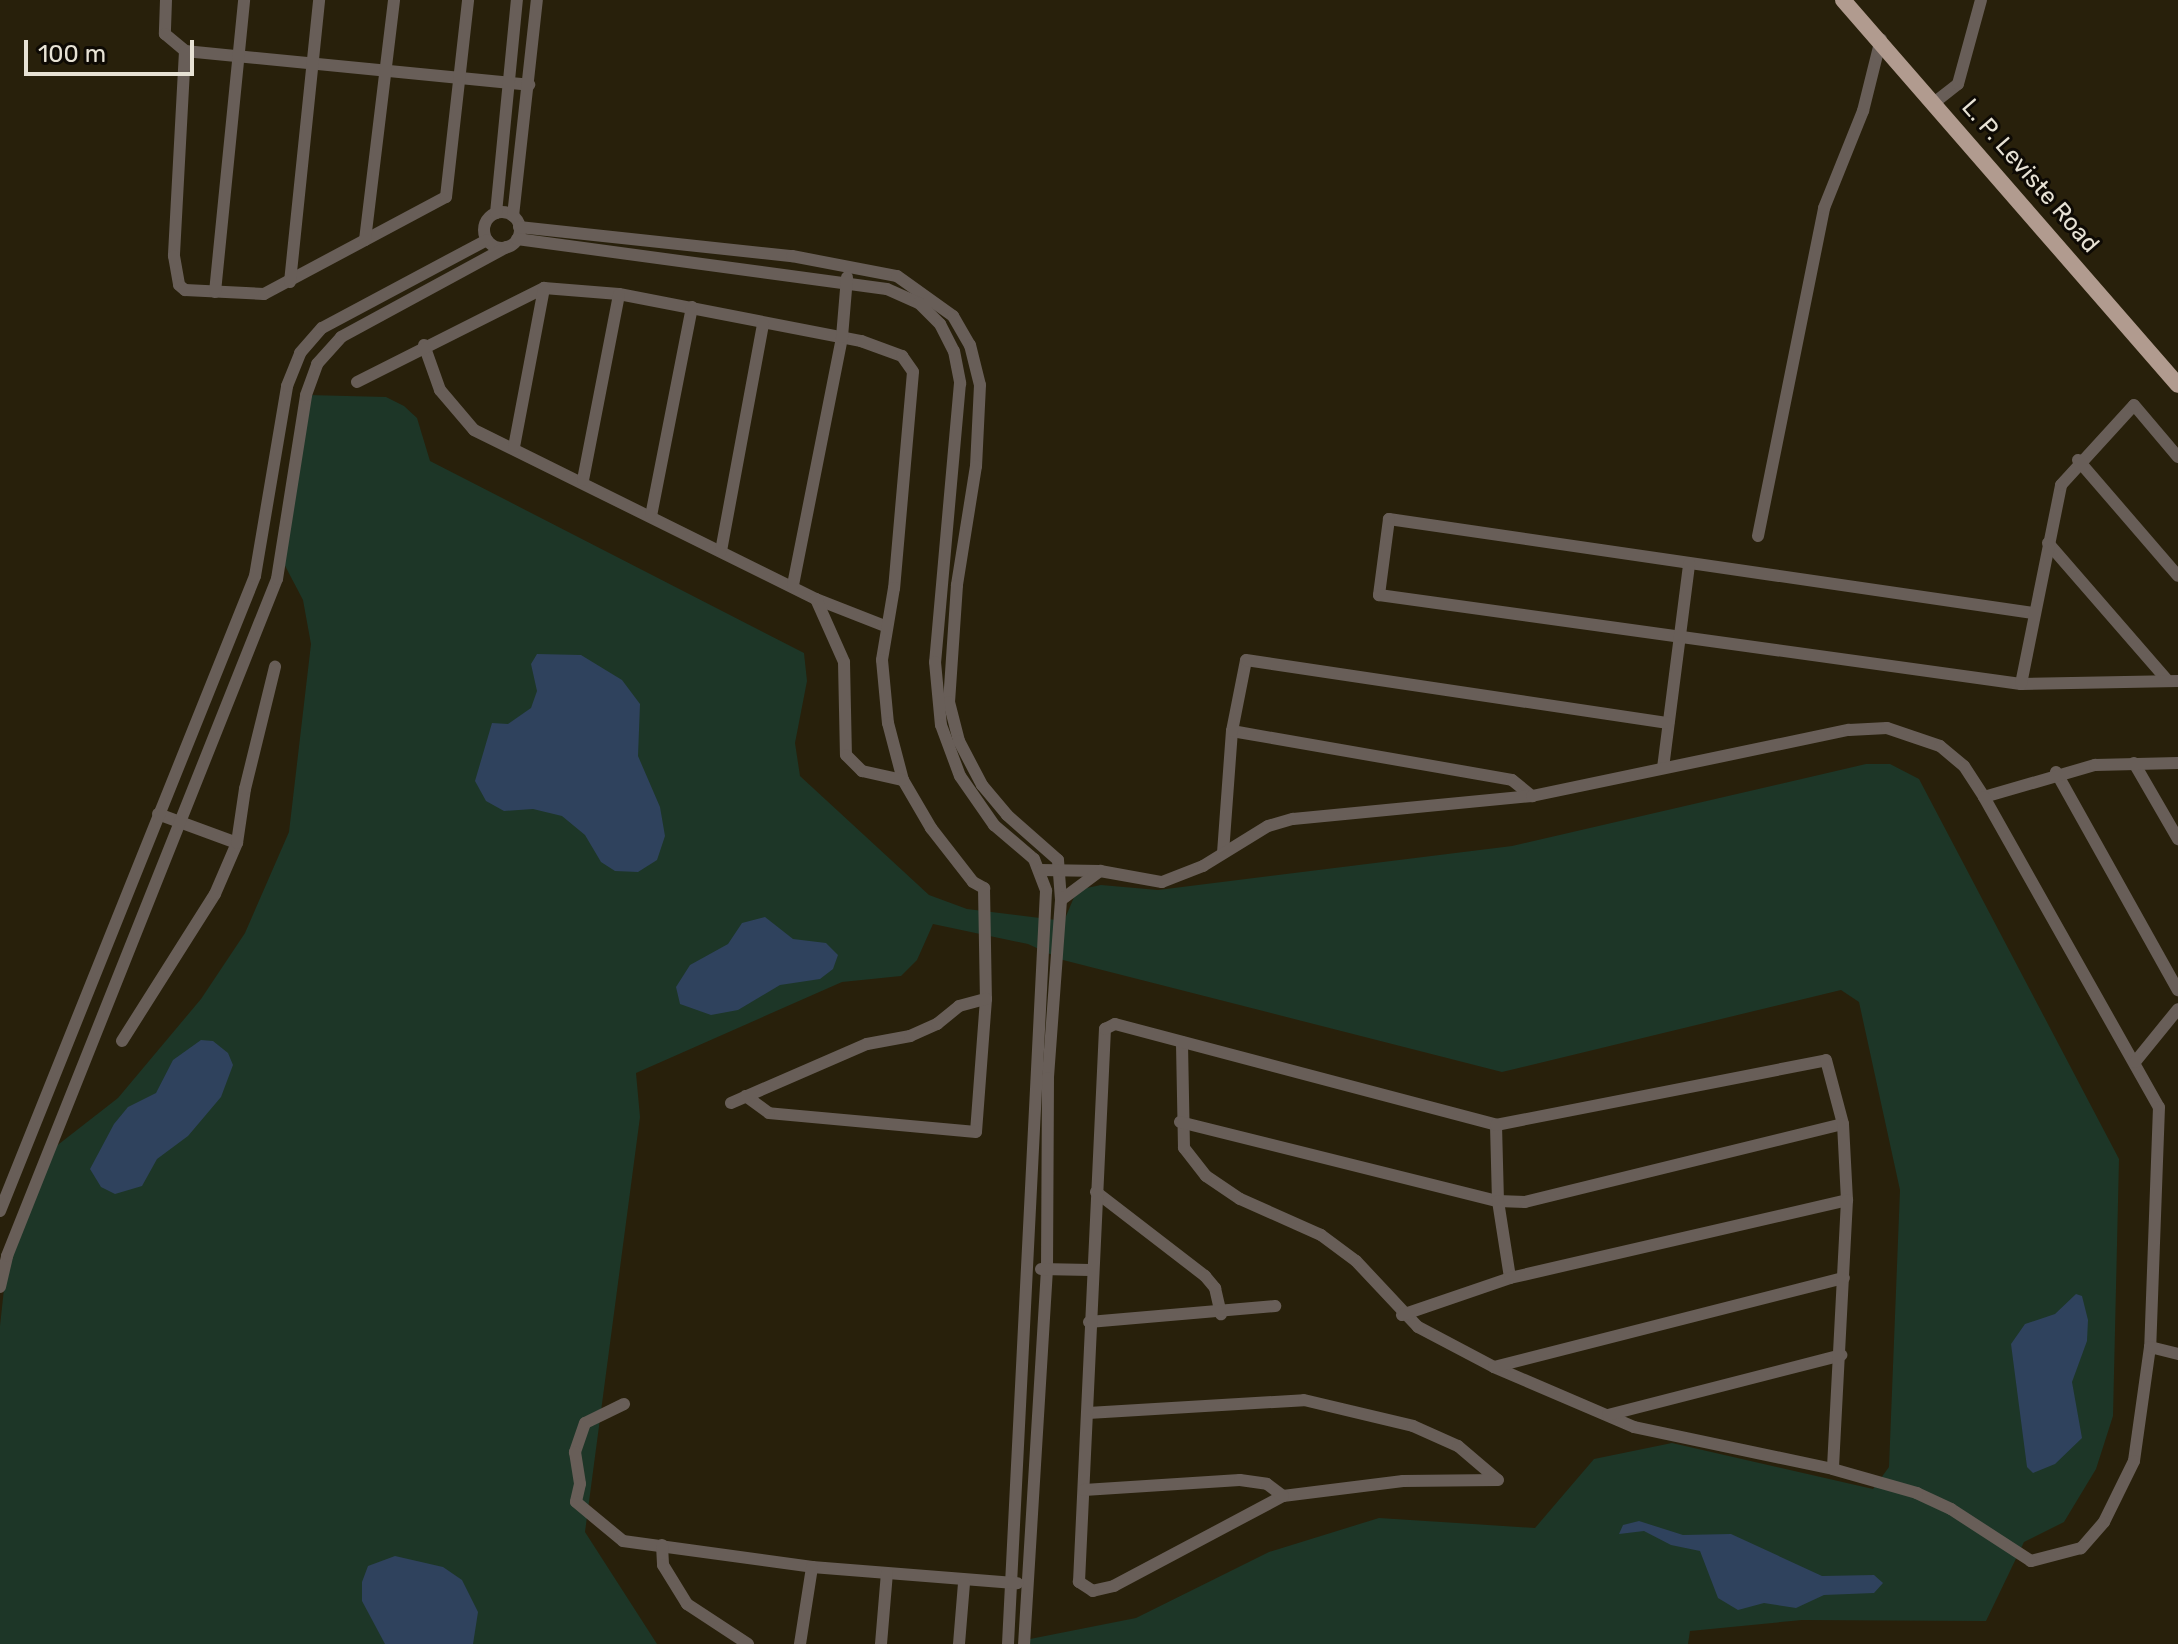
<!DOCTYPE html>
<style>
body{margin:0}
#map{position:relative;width:2178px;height:1644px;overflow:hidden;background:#28200b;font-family:Rubik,sans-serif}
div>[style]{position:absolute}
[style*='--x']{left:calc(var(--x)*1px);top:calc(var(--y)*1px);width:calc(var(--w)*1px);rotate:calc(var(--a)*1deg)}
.green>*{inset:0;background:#1d3627}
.water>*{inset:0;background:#2f425d}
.minor>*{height:12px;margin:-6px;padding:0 6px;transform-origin:6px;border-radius:6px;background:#685e58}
.minor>.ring{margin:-6px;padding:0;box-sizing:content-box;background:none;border:12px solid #685e58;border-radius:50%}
.major>*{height:16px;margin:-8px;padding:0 8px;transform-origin:8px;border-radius:8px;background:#b19b8f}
span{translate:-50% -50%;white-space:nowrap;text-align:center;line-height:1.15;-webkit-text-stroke:6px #0e0a04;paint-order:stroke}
.street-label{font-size:24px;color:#e7e2d5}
.scale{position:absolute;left:24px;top:40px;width:170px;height:36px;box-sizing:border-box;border:4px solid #e7e2d5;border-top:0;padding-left:10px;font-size:24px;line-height:28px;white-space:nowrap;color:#e7e2d5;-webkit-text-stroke:6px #0e0a04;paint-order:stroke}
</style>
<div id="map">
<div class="green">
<div style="clip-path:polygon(308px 395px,386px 397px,404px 406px,417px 418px,430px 461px,804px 653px,807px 681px,795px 743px,800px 776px,929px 895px,967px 909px,1064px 921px,1077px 890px,1101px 885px,1158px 890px,1512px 846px,1866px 764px,1890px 764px,1919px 779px,2119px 1159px,2113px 1416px,2096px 1469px,2064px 1522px,2024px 1542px,1986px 1621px,1802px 1620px,1690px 1631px,1688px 1644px,1030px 1644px,1030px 1639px,1136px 1618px,1269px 1552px,1379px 1518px,1535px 1528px,1594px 1459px,1672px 1443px,1873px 1489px,1889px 1467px,1900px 1190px,1859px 1002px,1841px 990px,1502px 1072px,1063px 960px,1028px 944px,933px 924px,917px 960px,901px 976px,842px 982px,636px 1073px,640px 1117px,585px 1532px,657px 1644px,0 1644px,0 1326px,6px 1270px,50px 1151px,118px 1098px,201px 999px,245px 933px,289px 832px,311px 644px,303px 600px,282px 560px)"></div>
</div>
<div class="water">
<div style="clip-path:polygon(537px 654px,581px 655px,622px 680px,640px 704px,638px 756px,660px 807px,665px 836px,657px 860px,638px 872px,615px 871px,601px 862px,585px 835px,562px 816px,533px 809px,504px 811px,486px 801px,475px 781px,492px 723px,508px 724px,531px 708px,537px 691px,531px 664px)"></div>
<div style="clip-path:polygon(765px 917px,793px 939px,826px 943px,838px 955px,833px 969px,820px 979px,780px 985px,738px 1010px,711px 1015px,680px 1004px,676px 987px,690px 965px,728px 944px,742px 923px)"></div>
<div style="clip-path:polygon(201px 1040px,213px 1041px,228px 1053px,233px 1065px,221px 1097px,188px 1136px,157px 1159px,142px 1186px,115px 1194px,101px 1187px,90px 1169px,114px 1124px,128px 1107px,156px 1093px,173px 1060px)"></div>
<div style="clip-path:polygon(2076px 1294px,2082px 1296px,2088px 1320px,2087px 1341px,2072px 1382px,2082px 1438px,2055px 1464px,2033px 1473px,2027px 1467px,2011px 1344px,2025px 1324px,2055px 1314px)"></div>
<div style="clip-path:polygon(1639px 1521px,1683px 1535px,1731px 1534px,1822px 1576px,1874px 1575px,1883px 1583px,1874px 1593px,1824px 1595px,1796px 1608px,1764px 1603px,1738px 1610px,1718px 1598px,1700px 1551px,1671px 1545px,1644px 1531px,1619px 1534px,1623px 1525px)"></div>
<div style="clip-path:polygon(395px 1556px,443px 1567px,462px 1580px,478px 1612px,473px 1644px,385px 1644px,362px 1601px,362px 1582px,368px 1566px)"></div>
</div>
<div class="minor">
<div style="--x:166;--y:0;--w:34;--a:92"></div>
<div style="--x:165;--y:34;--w:26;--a:40"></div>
<div style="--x:185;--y:51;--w:346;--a:5.6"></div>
<div style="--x:185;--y:51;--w:205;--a:93.1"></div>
<div style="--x:174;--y:256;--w:29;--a:80"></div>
<div style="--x:179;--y:285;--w:8;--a:40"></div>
<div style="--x:185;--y:290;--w:79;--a:2.9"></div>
<div style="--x:264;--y:294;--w:206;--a:-28.1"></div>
<div style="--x:446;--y:197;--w:198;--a:-83.6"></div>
<div style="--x:1935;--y:102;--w:29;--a:-38"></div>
<div style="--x:1958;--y:84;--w:87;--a:-74.7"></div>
<div class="ring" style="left:484px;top:212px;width:24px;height:24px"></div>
<div style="--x:496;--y:213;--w:214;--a:-84.4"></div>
<div style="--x:513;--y:216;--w:217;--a:-83.7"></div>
<div style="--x:519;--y:227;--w:275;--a:6.1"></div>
<div style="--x:792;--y:256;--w:107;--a:10.8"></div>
<div style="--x:897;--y:276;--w:69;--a:35.5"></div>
<div style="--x:953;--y:316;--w:34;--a:60"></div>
<div style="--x:970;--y:345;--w:41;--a:76"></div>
<div style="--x:980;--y:385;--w:81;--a:92.8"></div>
<div style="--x:976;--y:466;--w:121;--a:99.1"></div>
<div style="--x:957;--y:585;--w:117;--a:93.9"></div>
<div style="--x:949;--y:702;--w:40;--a:75.6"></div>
<div style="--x:959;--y:741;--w:50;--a:62.4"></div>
<div style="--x:982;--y:785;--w:39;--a:50"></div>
<div style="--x:1007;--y:815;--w:68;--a:41.4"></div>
<div style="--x:1058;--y:860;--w:40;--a:85.7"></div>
<div style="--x:1061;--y:900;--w:178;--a:94.2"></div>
<div style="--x:1048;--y:1078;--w:191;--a:90.3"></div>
<div style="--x:1047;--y:1269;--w:376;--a:93.5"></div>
<div style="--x:517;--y:239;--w:373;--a:7.7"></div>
<div style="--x:887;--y:289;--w:35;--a:24"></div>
<div style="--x:919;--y:303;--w:30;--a:45"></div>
<div style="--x:940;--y:324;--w:30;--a:63"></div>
<div style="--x:954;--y:351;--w:33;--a:79"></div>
<div style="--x:960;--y:383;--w:280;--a:95.1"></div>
<div style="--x:935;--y:662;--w:63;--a:84.6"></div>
<div style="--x:941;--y:725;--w:54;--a:69.6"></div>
<div style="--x:960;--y:776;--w:60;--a:55.2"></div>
<div style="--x:994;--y:825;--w:52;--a:40.4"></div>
<div style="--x:1034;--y:859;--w:34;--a:69"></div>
<div style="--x:1046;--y:891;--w:754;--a:92.89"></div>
<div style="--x:365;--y:240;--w:242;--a:-83.1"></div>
<div style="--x:290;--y:282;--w:283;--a:-84.1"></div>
<div style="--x:215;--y:292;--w:293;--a:-84.3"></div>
<div style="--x:424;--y:345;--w:48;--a:70.4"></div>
<div style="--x:440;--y:390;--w:52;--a:49.6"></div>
<div style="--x:474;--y:430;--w:381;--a:26.3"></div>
<div style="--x:816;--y:599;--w:74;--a:21.4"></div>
<div style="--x:357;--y:382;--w:209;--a:-26.7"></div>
<div style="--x:544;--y:288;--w:75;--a:4.6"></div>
<div style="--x:619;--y:294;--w:247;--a:11"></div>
<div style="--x:861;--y:341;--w:44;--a:20.1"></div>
<div style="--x:902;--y:356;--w:19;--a:55"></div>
<div style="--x:913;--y:372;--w:217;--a:95"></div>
<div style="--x:894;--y:588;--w:73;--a:99.5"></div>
<div style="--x:882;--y:660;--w:63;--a:84.6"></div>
<div style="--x:888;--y:723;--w:59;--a:75.3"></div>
<div style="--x:903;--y:780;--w:56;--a:59.7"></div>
<div style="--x:931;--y:828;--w:68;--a:52.1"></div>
<div style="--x:973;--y:882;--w:13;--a:29"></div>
<div style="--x:984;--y:888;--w:111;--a:89"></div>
<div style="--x:986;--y:999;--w:133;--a:94.3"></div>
<div style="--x:976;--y:1132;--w:208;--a:-174.8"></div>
<div style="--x:769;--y:1113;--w:29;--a:-144"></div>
<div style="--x:514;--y:447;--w:162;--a:-79.3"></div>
<div style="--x:2078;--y:460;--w:153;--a:49.2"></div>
<div style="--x:583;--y:480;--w:189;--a:-79"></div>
<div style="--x:651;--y:516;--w:213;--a:-78.9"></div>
<div style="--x:1758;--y:536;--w:335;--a:-78.6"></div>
<div style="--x:1824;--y:208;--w:105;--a:-68.1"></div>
<div style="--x:1863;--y:111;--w:74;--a:-76"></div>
<div style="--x:2048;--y:543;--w:181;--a:49"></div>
<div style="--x:721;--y:551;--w:231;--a:-79.5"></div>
<div style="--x:793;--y:585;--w:253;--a:-78.8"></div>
<div style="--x:842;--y:337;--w:60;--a:-85.2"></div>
<div style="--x:816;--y:599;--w:69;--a:66"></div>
<div style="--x:844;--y:662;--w:93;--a:88.8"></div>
<div style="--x:846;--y:755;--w:23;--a:45"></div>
<div style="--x:862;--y:771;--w:42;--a:12.4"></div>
<div style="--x:2033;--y:613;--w:651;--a:-171.7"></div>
<div style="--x:1389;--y:519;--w:77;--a:97.5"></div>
<div style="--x:1379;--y:595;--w:648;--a:7.89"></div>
<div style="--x:2021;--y:684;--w:157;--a:-1.1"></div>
<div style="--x:2021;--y:684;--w:203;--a:-78.6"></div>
<div style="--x:2061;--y:485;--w:108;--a:-47.6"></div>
<div style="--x:2134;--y:405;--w:68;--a:49.8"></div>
<div style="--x:1232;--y:731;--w:284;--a:9.9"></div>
<div style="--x:1512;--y:780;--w:26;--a:39"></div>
<div style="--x:2134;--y:763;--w:88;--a:59.9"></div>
<div style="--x:1663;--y:768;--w:206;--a:-82.7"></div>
<div style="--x:2056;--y:772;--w:250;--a:60.8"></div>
<div style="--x:1984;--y:797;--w:116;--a:-16.1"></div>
<div style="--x:2095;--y:765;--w:83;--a:-1.4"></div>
<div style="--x:158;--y:814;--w:84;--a:20.2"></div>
<div style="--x:1223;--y:853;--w:122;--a:-85.8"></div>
<div style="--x:1232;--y:731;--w:72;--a:-78.8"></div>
<div style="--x:1246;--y:660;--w:427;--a:8.5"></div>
<div style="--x:1041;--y:870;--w:59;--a:1"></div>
<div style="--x:1100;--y:871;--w:63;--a:10.1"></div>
<div style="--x:1162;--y:882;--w:44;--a:-21.3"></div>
<div style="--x:1203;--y:866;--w:76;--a:-31.6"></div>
<div style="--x:1268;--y:826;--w:26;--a:-16"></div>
<div style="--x:1293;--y:819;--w:240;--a:-5.5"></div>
<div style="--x:1532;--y:796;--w:324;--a:-11.8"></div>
<div style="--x:1849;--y:730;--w:38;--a:-3"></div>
<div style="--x:1887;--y:728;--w:56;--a:18.8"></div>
<div style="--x:1940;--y:746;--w:31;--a:40"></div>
<div style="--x:1964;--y:766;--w:37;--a:57"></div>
<div style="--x:1984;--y:797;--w:356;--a:60.6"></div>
<div style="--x:2159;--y:1107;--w:240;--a:92.1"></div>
<div style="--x:2150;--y:1347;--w:115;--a:98"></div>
<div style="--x:2134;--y:1461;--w:68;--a:116.2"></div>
<div style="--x:2104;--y:1522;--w:35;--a:131"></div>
<div style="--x:2081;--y:1548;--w:52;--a:165.4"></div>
<div style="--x:2031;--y:1561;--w:95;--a:-147"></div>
<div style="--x:1951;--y:1509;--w:38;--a:-155"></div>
<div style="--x:1917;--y:1493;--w:87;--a:-164.1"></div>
<div style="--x:1833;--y:1469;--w:203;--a:-168.1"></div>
<div style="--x:1634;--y:1427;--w:152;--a:-156.8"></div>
<div style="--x:1494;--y:1367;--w:86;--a:-152.2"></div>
<div style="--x:1418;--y:1327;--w:91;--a:-133.2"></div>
<div style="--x:1356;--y:1261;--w:44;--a:-143.4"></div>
<div style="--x:1321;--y:1235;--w:89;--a:-156"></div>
<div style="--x:1240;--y:1199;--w:41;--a:-145.9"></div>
<div style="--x:1206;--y:1176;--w:36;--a:-128"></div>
<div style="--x:1184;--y:1148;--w:106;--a:-91.1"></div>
<div style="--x:1061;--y:900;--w:49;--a:-36.6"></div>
<div style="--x:122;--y:1041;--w:174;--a:-57.7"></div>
<div style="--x:215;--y:894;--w:56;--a:-66.7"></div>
<div style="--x:237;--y:843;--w:55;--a:-81.6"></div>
<div style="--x:245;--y:789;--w:126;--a:-76.2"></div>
<div style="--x:2135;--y:1062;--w:68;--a:-50.9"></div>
<div style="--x:731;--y:1103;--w:148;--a:-23.5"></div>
<div style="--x:867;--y:1044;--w:44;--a:-10.5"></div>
<div style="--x:910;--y:1036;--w:30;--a:-24"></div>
<div style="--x:937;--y:1024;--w:28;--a:-39"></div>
<div style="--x:959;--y:1006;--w:28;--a:-15"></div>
<div style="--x:1180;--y:1122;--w:328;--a:14"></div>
<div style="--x:1498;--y:1201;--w:27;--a:2"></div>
<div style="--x:1525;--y:1202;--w:327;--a:-13.8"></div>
<div style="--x:1496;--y:1125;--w:76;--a:88.5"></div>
<div style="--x:1498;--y:1201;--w:78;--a:81.1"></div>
<div style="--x:1096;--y:1192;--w:138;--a:37.6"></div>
<div style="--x:1205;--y:1276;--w:16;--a:50"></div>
<div style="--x:1215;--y:1288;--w:27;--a:77"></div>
<div style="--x:0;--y:1211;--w:684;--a:-68.12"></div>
<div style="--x:255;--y:576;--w:193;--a:-80.4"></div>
<div style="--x:287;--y:386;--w:35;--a:-68"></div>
<div style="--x:300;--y:353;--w:33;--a:-49"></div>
<div style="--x:322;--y:328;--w:187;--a:-28.1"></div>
<div style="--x:1041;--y:1269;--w:49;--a:1.2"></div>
<div style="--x:0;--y:1287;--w:32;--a:-77"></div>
<div style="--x:7;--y:1256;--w:729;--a:-68.26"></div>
<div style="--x:277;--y:579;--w:186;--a:-81"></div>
<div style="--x:306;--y:395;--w:33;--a:-70"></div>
<div style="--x:317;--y:364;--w:36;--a:-48"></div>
<div style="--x:341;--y:337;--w:189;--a:-28.5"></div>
<div style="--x:1402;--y:1315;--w:114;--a:-18.9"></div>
<div style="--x:1510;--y:1278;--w:346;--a:-13"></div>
<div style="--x:1089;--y:1322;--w:187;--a:-4.9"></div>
<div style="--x:2150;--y:1347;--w:29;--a:14"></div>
<div style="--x:1494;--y:1367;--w:361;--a:-14.3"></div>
<div style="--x:624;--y:1404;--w:43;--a:154"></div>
<div style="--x:585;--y:1423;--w:31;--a:109"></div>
<div style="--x:575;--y:1452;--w:32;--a:81"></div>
<div style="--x:580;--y:1484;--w:18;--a:103"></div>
<div style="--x:576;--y:1502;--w:61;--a:39.7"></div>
<div style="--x:623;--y:1541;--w:191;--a:7.8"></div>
<div style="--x:812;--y:1567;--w:206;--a:4.5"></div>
<div style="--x:1088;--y:1413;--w:216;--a:-3.4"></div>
<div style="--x:1304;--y:1400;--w:112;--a:13.4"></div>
<div style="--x:1413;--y:1426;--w:49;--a:24"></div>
<div style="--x:1458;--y:1446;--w:52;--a:40.4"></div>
<div style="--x:1608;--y:1415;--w:241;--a:-14.4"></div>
<div style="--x:1498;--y:1480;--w:95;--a:179.4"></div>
<div style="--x:1403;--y:1481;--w:121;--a:172.9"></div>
<div style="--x:1283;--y:1496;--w:191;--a:152"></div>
<div style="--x:1114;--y:1586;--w:22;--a:167"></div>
<div style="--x:1093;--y:1591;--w:17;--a:-147"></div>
<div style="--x:1079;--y:1582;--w:554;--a:-87.31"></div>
<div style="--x:1105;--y:1029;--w:11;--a:-27"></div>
<div style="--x:1115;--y:1024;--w:394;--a:14.8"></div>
<div style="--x:1496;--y:1125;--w:336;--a:-11.1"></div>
<div style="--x:1826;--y:1060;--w:66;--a:75.1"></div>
<div style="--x:1843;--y:1124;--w:76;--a:87"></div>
<div style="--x:1847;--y:1200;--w:269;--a:93"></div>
<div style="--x:1084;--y:1490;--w:156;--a:-3.7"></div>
<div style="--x:1240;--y:1480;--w:27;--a:8"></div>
<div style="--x:1267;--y:1484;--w:20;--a:37"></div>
<div style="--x:662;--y:1545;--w:20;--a:87"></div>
<div style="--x:663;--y:1565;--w:46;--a:58.4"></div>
<div style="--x:687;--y:1604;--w:73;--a:33.3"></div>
<div style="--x:800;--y:1644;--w:78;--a:-81.1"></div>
<div style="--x:881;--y:1644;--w:71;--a:-85.2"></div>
<div style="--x:959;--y:1644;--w:61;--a:-85.3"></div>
</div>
<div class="major">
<div style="--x:1843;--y:0;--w:510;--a:48.97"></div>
</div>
<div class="street-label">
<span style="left:2030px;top:176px;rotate:49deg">L. P. Leviste Road</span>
</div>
<div class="scale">100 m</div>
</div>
